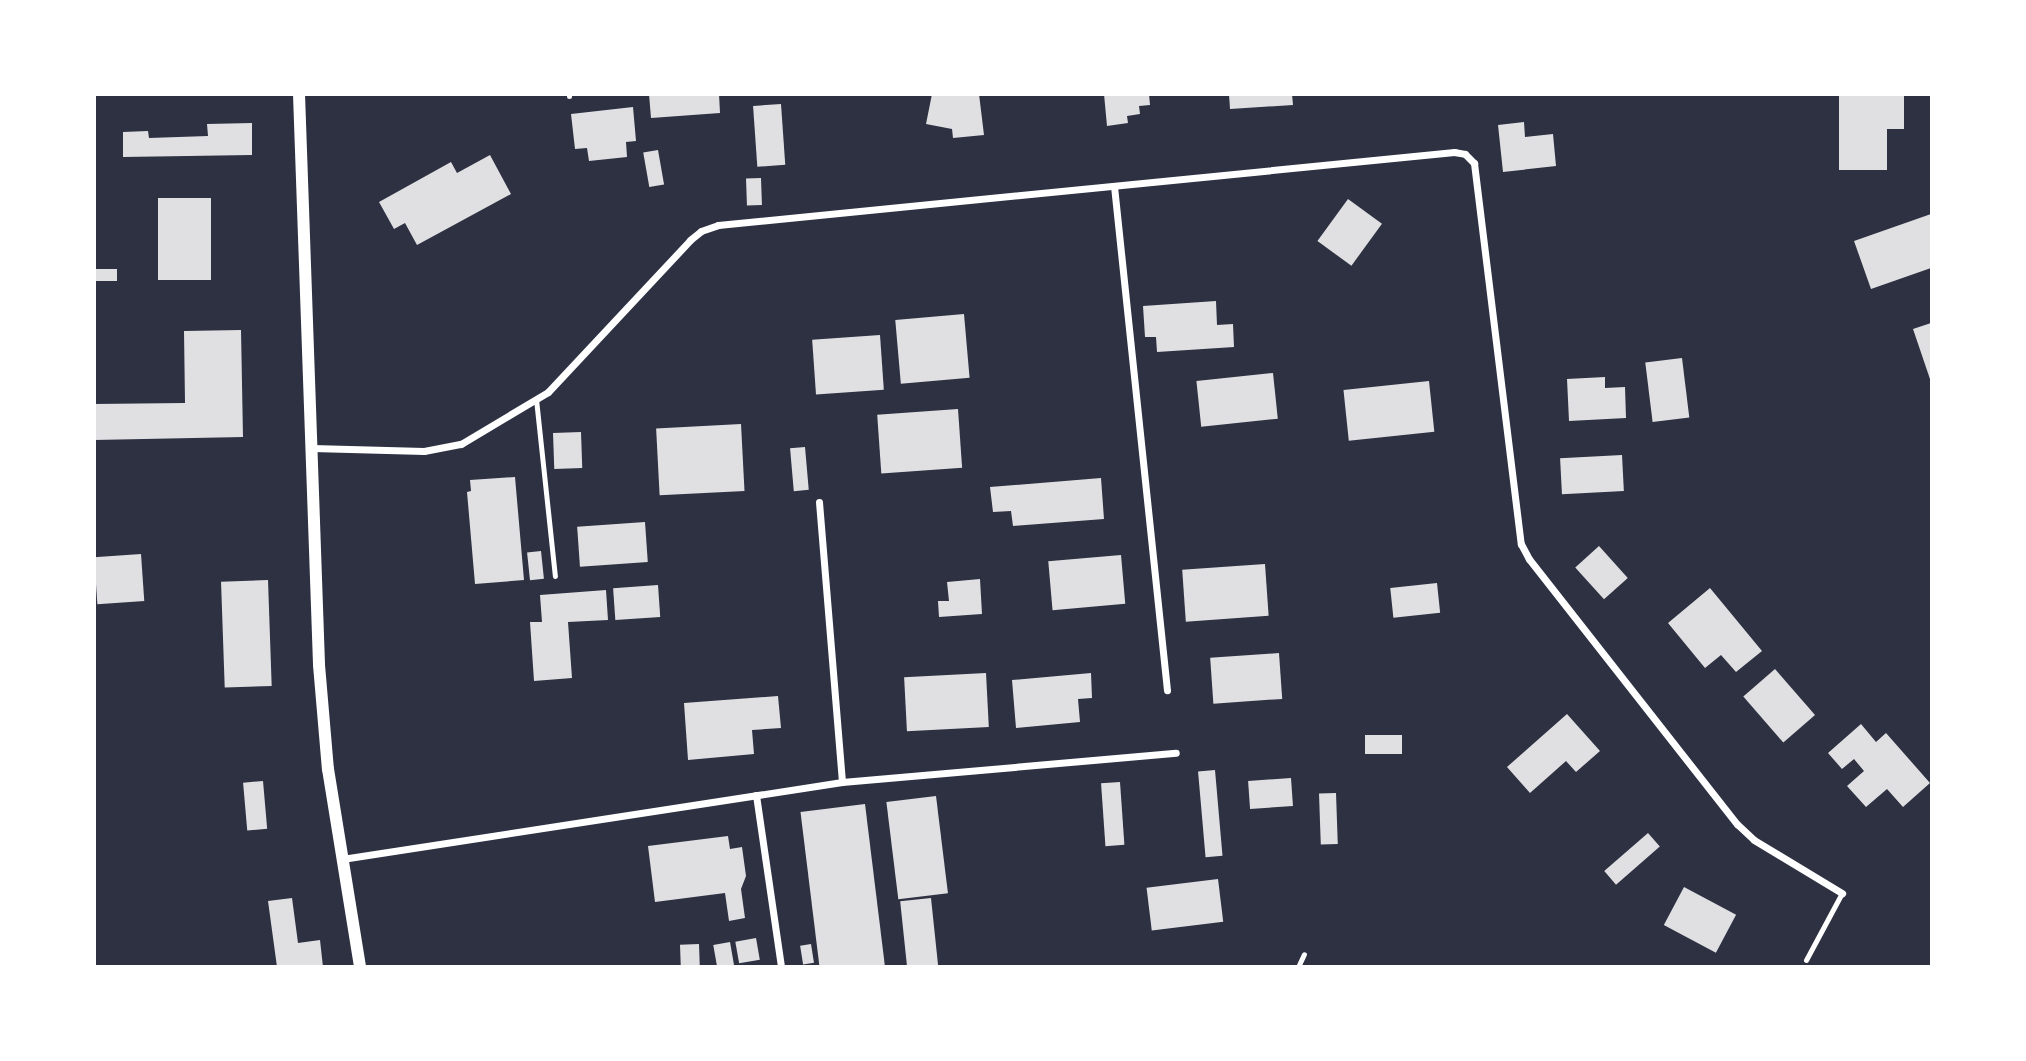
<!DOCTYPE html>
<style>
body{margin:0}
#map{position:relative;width:2026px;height:1061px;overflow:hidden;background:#2d3142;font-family:Lato,sans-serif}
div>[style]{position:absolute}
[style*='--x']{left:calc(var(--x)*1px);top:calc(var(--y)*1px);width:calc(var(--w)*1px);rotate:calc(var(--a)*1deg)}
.building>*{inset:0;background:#e0e0e3;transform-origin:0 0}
.service>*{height:5px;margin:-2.5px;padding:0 2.5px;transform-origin:2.5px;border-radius:2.5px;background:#fff}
.minor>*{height:7px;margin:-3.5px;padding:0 3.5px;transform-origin:3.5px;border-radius:3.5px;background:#fff}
.tertiary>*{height:12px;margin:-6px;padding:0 6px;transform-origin:6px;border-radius:6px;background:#fff}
span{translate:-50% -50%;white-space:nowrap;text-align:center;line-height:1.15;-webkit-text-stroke:5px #fff;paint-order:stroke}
.frame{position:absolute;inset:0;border:96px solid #fff;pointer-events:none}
</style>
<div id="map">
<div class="building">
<div style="clip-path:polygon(649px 94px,719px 94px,720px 113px,651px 118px)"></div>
<div style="clip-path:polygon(932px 94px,979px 94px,984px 135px,953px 138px,952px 129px,926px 124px)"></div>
<div style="clip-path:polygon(1104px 94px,1149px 94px,1150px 105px,1139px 106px,1140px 114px,1127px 116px,1128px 123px,1107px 126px)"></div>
<div style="clip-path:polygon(1229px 94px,1292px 94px,1293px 105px,1230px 109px)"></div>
<div style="clip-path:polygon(1839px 94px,1904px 94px,1904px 129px,1887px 129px,1887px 170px,1839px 170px)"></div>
<div style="left:781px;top:104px;width:61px;height:28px;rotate:86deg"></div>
<div style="clip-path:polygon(633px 107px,636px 141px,626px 142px,627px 157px,589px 161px,587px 148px,575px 149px,571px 114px)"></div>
<div style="clip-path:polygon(1524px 122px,1525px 137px,1553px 134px,1556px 166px,1503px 172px,1498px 125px)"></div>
<div style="clip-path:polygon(252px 123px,252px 155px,123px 157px,123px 132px,148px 131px,149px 138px,208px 136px,207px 124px)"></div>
<div style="left:658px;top:150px;width:35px;height:15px;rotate:80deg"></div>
<div style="clip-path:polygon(490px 155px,511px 194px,417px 245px,405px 223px,394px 229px,379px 202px,451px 162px,457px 173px)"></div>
<div style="left:761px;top:178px;width:27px;height:15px;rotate:88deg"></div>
<div style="left:158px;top:198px;width:53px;height:82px"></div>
<div style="left:1348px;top:199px;width:42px;height:52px;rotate:36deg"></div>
<div style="clip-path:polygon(1931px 214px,1931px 268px,1871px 289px,1854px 241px)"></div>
<div style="left:94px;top:269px;width:23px;height:12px"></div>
<div style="clip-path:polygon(1216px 301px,1217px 325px,1233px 324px,1234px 347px,1157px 352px,1156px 337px,1145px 337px,1143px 306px)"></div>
<div style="left:964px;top:314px;width:64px;height:69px;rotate:85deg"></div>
<div style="clip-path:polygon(1931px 323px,1931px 382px,1913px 329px)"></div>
<div style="clip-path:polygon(241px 330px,243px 437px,94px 440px,94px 404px,185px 403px,184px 331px)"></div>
<div style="left:880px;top:335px;width:55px;height:68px;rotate:86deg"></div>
<div style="left:1682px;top:358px;width:60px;height:37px;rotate:83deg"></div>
<div style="left:1273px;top:373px;width:46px;height:77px;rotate:84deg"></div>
<div style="clip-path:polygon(1605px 377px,1605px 388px,1625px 387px,1626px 418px,1569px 421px,1567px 379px)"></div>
<div style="left:1429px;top:381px;width:51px;height:86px;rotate:84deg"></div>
<div style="left:958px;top:409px;width:59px;height:81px;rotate:86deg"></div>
<div style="left:741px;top:424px;width:67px;height:85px;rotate:87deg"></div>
<div style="left:581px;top:432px;width:36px;height:28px;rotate:88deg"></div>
<div style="left:805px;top:447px;width:43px;height:15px;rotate:85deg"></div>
<div style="left:1622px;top:455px;width:36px;height:62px;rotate:87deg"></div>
<div style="clip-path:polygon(515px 477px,524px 580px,475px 584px,467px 492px,471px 491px,470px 480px)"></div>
<div style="clip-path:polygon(1101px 478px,1104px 519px,1013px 526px,1011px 511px,993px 512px,990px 487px)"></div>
<div style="left:645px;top:522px;width:40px;height:68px;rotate:86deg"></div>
<div style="left:1599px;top:546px;width:43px;height:32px;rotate:48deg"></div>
<div style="left:541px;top:551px;width:28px;height:14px;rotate:84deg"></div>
<div style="left:141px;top:554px;width:47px;height:47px;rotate:86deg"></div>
<div style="left:1121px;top:555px;width:49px;height:73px;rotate:85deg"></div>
<div style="left:1265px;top:564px;width:52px;height:83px;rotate:86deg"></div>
<div style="clip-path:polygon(980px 579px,982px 614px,939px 617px,938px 601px,949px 601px,947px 582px)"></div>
<div style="left:268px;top:580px;width:106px;height:47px;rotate:88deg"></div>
<div style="left:1437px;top:583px;width:30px;height:47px;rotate:84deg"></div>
<div style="left:658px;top:585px;width:32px;height:45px;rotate:86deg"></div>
<div style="clip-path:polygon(1710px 588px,1762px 651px,1736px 672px,1721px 655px,1705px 668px,1668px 623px)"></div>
<div style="clip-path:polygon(606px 590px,608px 620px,568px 622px,572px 678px,534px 681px,530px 622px,542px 622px,540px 595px)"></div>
<div style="left:1279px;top:653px;width:46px;height:69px;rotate:86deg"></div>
<div style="left:1775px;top:669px;width:61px;height:42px;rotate:49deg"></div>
<div style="left:986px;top:673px;width:54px;height:82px;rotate:87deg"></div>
<div style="clip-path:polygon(1091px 673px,1092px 698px,1078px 699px,1080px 722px,1016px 728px,1012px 680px)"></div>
<div style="clip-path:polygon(778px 696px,781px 728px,752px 730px,754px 754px,688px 760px,684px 703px)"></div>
<div style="clip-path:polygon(1567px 714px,1600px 751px,1576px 772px,1566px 761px,1530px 793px,1507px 767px)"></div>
<div style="clip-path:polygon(1861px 724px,1876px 742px,1886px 733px,1930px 783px,1903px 807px,1887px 789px,1866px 807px,1847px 786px,1864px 771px,1854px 759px,1842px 769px,1828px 753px)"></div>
<div style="left:1365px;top:735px;width:37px;height:19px"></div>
<div style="left:1215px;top:770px;width:86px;height:17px;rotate:85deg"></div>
<div style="left:1291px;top:778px;width:28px;height:43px;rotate:86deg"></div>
<div style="left:263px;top:781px;width:48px;height:20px;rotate:85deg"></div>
<div style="left:1120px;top:782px;width:63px;height:19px;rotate:86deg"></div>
<div style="left:1336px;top:793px;width:51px;height:17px;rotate:88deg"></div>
<div style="left:936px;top:796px;width:98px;height:50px;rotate:83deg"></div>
<div style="left:865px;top:804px;width:164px;height:65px;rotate:83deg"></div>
<div style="left:1648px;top:833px;width:18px;height:58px;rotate:49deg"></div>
<div style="clip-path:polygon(728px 836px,730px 849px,742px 847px,746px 876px,741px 889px,745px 918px,729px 921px,725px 893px,655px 902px,648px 846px)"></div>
<div style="left:1218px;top:879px;width:43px;height:72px;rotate:83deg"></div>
<div style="left:1684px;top:887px;width:59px;height:43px;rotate:28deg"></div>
<div style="clip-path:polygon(292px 898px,298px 943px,320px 940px,323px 967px,277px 967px,268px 901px)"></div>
<div style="left:931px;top:898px;width:69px;height:31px;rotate:84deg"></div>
<div style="left:756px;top:938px;width:22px;height:21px;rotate:80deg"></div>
<div style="left:730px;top:942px;width:23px;height:17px;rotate:80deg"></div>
<div style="left:699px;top:944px;width:23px;height:19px;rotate:88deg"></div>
<div style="left:811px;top:944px;width:19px;height:11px;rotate:81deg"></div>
</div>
<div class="service">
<div style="--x:569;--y:94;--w:2;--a:90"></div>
<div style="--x:536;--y:399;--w:178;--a:83.9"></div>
<div style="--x:1806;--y:960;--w:76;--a:-61.8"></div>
<div style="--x:1298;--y:967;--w:14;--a:-65"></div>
</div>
<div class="minor">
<div style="--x:1114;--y:186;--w:507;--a:84"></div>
<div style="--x:312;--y:448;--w:112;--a:1.5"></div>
<div style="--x:424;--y:451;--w:38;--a:-11"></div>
<div style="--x:461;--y:444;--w:101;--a:-30.9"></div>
<div style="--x:548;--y:392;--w:208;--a:-46.9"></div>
<div style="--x:690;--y:240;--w:14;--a:-39"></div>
<div style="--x:701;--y:231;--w:18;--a:-19"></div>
<div style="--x:718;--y:225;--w:740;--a:-5.66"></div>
<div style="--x:1454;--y:152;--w:11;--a:10"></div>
<div style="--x:1465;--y:154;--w:13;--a:45"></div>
<div style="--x:1474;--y:163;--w:384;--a:83"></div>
<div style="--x:1521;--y:544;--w:17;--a:62"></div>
<div style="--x:1529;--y:559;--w:337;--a:51.9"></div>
<div style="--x:1737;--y:824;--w:23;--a:43"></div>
<div style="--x:1754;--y:840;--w:103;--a:31.1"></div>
<div style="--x:819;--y:502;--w:281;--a:85.3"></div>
<div style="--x:756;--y:795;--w:174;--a:81.7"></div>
<div style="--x:342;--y:859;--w:506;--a:-8.75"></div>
<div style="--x:842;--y:782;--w:335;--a:-5"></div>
</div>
<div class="tertiary">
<div style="--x:299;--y:94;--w:571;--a:87.99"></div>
<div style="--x:319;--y:665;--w:104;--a:85.1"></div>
<div style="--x:328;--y:769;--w:201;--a:80.8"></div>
</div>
<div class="frame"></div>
</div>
